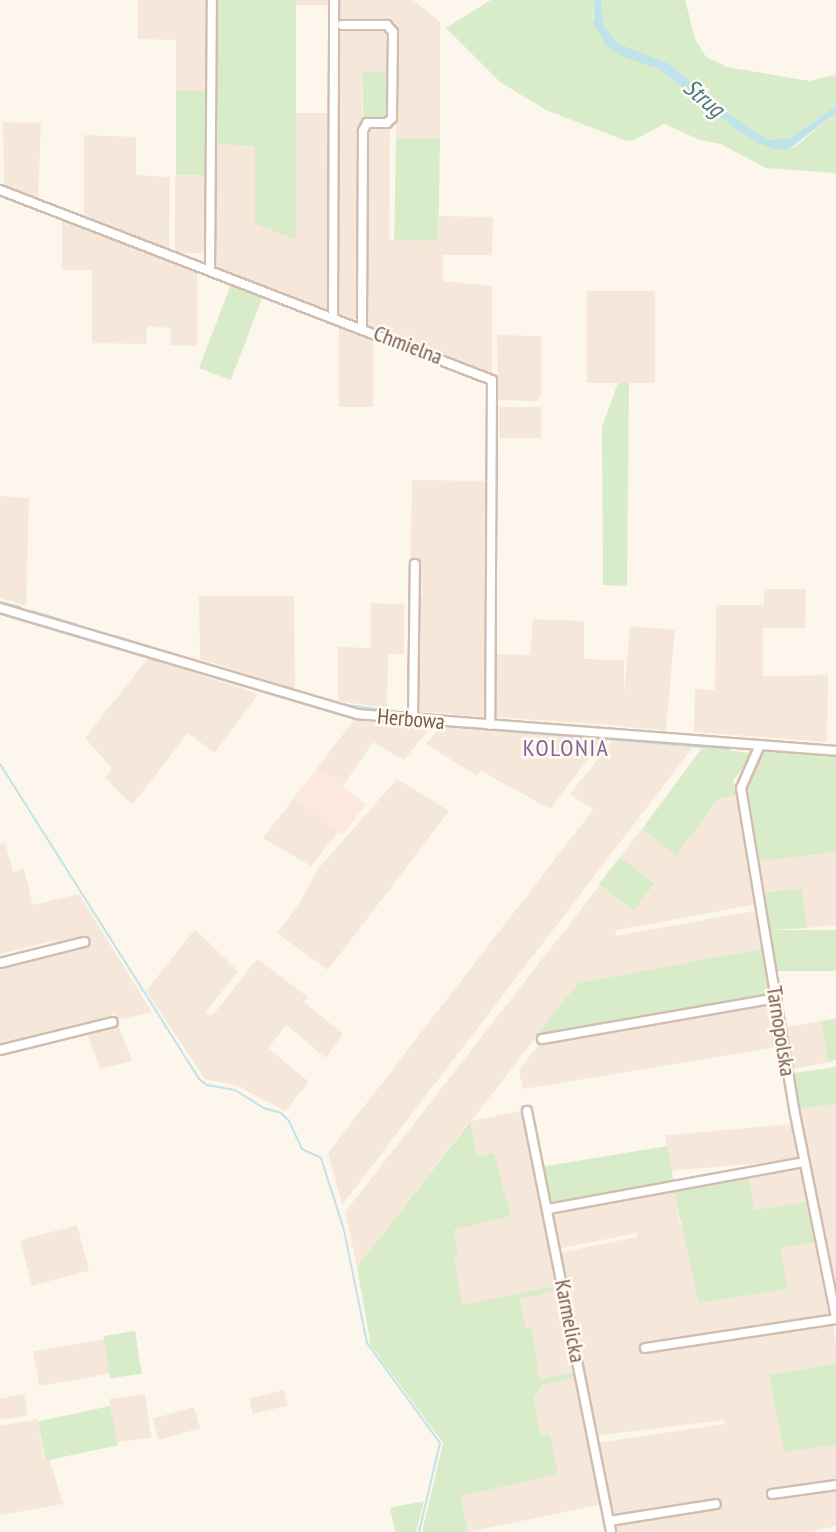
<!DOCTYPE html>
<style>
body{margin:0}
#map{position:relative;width:836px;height:1532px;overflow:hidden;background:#fdf6ec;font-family:"PT Sans Narrow",sans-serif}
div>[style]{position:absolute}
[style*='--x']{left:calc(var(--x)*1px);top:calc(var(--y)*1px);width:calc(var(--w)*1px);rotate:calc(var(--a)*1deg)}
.residential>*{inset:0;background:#f5e8da;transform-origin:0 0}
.commercial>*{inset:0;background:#fde8e0;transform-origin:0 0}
.green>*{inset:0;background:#d8ecc9;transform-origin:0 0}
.water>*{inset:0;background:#bfe3e8}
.stream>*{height:2px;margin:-1px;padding:0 1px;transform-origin:1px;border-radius:1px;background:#bfe3e8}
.roads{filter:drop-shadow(2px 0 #d1beb0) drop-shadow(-2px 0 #d1beb0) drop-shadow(0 2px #d1beb0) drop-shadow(0 -2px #d1beb0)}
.minor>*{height:8px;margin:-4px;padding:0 4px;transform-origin:4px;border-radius:4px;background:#fff}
span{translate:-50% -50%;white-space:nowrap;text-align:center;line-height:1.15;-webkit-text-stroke:5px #fffaf3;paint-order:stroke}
.street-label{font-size:22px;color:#7a5c4d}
.water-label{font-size:24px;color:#437c86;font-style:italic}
.neighbourhood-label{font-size:24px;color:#846695;letter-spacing:1.5px}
</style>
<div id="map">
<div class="residential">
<div style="clip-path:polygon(138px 0,209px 0,209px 91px,176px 91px,176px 40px,138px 39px)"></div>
<div style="left:296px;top:0;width:35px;height:5px"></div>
<div style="clip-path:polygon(337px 0,413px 0,440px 22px,440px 139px,396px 138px,396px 22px,390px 22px,390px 72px,363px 73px,359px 318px,350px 319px,335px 313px)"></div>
<div style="clip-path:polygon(296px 113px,331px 113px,329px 311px,213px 267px,215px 144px,255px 146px,255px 224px,296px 238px)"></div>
<div style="clip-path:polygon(3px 122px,41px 123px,38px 201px,4px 187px)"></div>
<div style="clip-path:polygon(366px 126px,390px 126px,389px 240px,439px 240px,439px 216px,493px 217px,492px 255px,443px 255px,443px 281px,492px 286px,492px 374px,364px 324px)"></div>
<div style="clip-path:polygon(84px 135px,136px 137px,136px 175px,170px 177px,169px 250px,84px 217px)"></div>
<div style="left:175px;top:175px;width:33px;height:78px"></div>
<div style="clip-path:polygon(62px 216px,197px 268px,197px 346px,171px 345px,171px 328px,147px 326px,146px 344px,92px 343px,92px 270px,62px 270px)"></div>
<div style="left:655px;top:291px;width:92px;height:68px;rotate:90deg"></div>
<div style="clip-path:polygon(339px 322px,373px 335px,373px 407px,339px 407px)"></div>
<div style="clip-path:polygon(497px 335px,541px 336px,541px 396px,536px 401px,498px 400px)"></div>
<div style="left:541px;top:407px;width:31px;height:42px;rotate:90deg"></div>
<div style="clip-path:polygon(412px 480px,488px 481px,486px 712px,482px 717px,416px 711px,417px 597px,422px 596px,422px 584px,410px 584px)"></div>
<div style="clip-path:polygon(0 496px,29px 498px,26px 606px,0 598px)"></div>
<div style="clip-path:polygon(764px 589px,806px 589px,805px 628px,763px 628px,763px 676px,828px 675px,827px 742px,694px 732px,695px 689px,715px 690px,716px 605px,764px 605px)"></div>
<div style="clip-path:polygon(199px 596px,294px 596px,295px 689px,200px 659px)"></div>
<div style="clip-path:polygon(371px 603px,404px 604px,404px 654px,388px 654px,387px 708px,338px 701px,338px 647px,371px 648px)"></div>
<div style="clip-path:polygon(533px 619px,584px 621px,584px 659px,624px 660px,624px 726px,495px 717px,497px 654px,530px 655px)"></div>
<div style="left:630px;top:626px;width:45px;height:101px;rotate:5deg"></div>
<div style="clip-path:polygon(148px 658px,258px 694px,215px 753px,188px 733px,132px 805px,105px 778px,112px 768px,85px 738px)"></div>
<div style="clip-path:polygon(354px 720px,428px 726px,428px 731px,404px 760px,373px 742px,343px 786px,318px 767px)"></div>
<div style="clip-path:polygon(440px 727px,600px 740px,600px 744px,550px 809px,481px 771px,477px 776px,426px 744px)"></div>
<div style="clip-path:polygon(612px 741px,693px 747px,342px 1205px,328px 1153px,593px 810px,570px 794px)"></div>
<div style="clip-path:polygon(397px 779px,449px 811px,328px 970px,277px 933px,298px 906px,317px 870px)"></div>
<div style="clip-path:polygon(738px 795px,757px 904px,618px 930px,614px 936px,760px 910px,766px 948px,578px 983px,471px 1121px,525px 1110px,560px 1285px,462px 1306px,454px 1258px,458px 1256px,454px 1229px,511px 1216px,494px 1154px,477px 1157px,469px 1122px,357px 1267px,345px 1212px,600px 885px,633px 911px,655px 885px,620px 857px,642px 829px,676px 856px,719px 798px)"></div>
<div style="clip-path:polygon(294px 798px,339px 831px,311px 866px,263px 838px)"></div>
<div style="clip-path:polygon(5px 842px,13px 872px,24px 869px,33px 905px,79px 894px,152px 1012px,117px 1020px,114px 1013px,110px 1019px,0 1046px,0 968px,87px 946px,84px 939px,57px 947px,55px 940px,0 954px,0 844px)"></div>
<div style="clip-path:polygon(836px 852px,836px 925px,807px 928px,802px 888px,762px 893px,757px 862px)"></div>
<div style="clip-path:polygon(195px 929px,238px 971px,206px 1012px,208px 1014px,212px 1016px,257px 959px,308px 997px,304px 1002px,343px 1034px,326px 1058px,286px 1025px,268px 1048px,309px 1082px,285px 1111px,238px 1086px,205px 1079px,146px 991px)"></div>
<div style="clip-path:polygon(770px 1001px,777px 1047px,523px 1089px,519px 1070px,540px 1043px)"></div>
<div style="left:821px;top:1021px;width:42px;height:39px;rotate:80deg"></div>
<div style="clip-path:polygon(113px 1025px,120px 1029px,132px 1061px,100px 1069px,86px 1031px)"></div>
<div style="clip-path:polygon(836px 1104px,836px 1309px,796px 1109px)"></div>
<div style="left:793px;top:1124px;width:36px;height:128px;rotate:85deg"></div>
<div style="clip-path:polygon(796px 1166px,801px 1169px,808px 1201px,755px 1210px,748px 1175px)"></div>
<div style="clip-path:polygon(673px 1188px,680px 1224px,788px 1289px,779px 1248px,818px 1242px,836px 1343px,836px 1364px,769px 1376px,784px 1452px,836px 1445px,836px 1482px,773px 1496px,836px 1488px,836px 1526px,809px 1532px,613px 1532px,596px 1443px,724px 1424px,724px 1420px,595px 1436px,558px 1253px,637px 1237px,637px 1233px,557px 1249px,550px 1217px,555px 1210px)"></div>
<div style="left:77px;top:1225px;width:47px;height:59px;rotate:75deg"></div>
<div style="clip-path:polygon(561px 1290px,577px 1372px,539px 1379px,531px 1328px,526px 1330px,520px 1298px)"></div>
<div style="left:104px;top:1339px;width:35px;height:72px;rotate:80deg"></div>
<div style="clip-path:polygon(578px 1376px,603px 1504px,468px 1532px,461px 1496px,557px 1474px,550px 1435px,541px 1436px,534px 1397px,542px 1385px)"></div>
<div style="left:284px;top:1390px;width:16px;height:36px;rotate:76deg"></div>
<div style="clip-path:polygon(24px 1394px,28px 1415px,0 1420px,0 1399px)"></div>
<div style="left:145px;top:1394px;width:44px;height:36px;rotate:82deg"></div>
<div style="left:194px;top:1407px;width:22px;height:43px;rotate:74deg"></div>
<div style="clip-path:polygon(37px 1419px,44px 1458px,49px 1457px,63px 1504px,0 1515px,0 1426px)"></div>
</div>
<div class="commercial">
<div style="left:318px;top:767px;width:61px;height:39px;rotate:38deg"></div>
</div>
<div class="green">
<div style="clip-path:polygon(215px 0,296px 0,296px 239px,255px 224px,255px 146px,215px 144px)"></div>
<div style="clip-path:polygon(491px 0,594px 0,593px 19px,607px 47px,659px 69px,737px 130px,778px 150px,795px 147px,836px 113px,836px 173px,766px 168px,721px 144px,700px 140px,664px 124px,632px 141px,624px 140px,546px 110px,500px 82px,446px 28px)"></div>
<div style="clip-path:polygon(601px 0,685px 0,695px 39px,706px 57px,727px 67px,809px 81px,836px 75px,836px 106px,790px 138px,768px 140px,729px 114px,668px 63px,617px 43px,603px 24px)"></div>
<div style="left:363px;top:72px;width:27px;height:49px"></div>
<div style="left:176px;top:91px;width:33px;height:84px"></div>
<div style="left:396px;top:138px;width:44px;height:102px;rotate:1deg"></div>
<div style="left:232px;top:282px;width:34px;height:92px;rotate:21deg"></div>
<div style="clip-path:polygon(618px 383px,629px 383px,627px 586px,603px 585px,602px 427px)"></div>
<div style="clip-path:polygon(702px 748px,754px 753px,733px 781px,738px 795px,719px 798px,676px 856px,642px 829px)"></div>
<div style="clip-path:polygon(763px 751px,836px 756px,836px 852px,757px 862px,747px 800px,747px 784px)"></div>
<div style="left:620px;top:857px;width:44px;height:34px;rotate:38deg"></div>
<div style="clip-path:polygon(802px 888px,807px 928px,770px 930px,762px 893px)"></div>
<div style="left:836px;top:930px;width:41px;height:65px;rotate:90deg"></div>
<div style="clip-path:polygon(766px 948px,772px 990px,769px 994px,536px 1036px,578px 983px)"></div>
<div style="clip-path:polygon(836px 1019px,836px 1060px,828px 1062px,821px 1021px)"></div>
<div style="clip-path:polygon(836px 1067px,836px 1104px,796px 1109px,791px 1077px,794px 1073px)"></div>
<div style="clip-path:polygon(470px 1122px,477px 1157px,494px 1153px,511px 1216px,454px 1230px,458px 1257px,454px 1258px,462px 1305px,560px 1285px,561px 1290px,520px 1299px,526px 1329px,532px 1328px,539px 1379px,577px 1372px,578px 1376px,542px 1385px,534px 1397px,541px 1436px,550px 1435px,558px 1474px,461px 1496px,468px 1532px,422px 1532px,443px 1443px,371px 1346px,357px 1267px)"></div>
<div style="clip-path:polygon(667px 1146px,674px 1182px,554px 1205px,546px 1199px,540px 1167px)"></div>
<div style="clip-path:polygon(748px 1175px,755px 1210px,808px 1201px,818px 1242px,780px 1248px,788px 1289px,699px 1303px,673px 1188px)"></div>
<div style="left:135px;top:1331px;width:43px;height:32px;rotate:81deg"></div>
<div style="clip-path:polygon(836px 1364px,836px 1445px,784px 1452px,769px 1375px)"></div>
<div style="left:110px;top:1406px;width:40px;height:74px;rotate:78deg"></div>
<div style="clip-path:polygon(424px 1501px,416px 1532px,395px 1532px,390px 1508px)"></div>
</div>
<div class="water">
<div style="clip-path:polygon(594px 0,601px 0,603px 24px,617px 43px,668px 63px,729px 114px,768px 140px,790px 138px,836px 106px,836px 113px,789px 149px,778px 150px,758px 143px,737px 130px,659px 69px,621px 56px,607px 47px,594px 25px)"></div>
</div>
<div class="stream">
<div style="--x:0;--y:602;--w:21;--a:14"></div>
<div style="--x:32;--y:611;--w:48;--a:16.9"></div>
<div style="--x:0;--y:614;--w:369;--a:16.5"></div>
<div style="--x:354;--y:719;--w:377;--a:4.6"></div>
<div style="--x:90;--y:629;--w:13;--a:18"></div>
<div style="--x:115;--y:636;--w:38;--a:17"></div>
<div style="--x:164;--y:651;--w:31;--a:17"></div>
<div style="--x:200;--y:662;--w:13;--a:18"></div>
<div style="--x:225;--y:670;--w:120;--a:16.5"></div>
<div style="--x:340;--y:704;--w:61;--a:7.6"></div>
<div style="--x:414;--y:713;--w:69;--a:5"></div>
<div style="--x:496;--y:720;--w:28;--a:4"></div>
<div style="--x:537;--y:723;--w:62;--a:3.7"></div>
<div style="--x:612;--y:729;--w:7;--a:0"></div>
<div style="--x:632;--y:730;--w:97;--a:4.7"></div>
<div style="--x:0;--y:764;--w:373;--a:57.7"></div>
<div style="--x:199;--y:1079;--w:10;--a:37"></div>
<div style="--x:207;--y:1085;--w:28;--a:10"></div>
<div style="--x:235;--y:1090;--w:34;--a:32"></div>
<div style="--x:264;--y:1108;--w:18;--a:16"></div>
<div style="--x:281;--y:1113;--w:11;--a:45"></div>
<div style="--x:289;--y:1121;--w:31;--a:65"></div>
<div style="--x:302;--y:1149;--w:21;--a:25"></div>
<div style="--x:321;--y:1158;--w:76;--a:72.3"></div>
<div style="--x:344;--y:1230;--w:115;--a:78.5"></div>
<div style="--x:367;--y:1343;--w:124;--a:53.9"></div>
<div style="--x:440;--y:1443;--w:91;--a:103.3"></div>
</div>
<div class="roads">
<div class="minor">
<div style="--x:342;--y:25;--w:45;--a:0"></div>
<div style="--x:387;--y:25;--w:9;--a:49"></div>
<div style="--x:393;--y:32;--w:86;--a:90.7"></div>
<div style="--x:392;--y:118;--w:7;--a:135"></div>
<div style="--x:387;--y:123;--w:20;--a:180"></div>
<div style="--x:367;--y:123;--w:9;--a:117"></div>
<div style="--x:363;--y:131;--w:196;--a:90.3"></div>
<div style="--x:0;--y:190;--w:527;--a:21.12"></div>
<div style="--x:492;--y:380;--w:345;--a:90.3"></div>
<div style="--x:210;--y:269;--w:269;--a:-89.6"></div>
<div style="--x:333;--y:316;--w:316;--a:-89.8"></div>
<div style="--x:0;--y:608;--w:372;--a:16.5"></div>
<div style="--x:357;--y:714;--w:480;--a:4.4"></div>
<div style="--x:413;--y:719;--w:155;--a:-89.3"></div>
<div style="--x:760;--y:745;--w:47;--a:113.8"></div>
<div style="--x:741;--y:788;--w:330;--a:80.6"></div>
<div style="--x:795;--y:1114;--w:208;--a:78.6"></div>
<div style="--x:0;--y:963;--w:87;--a:-14"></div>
<div style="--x:542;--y:1039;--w:238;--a:-9.9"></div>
<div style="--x:0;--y:1050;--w:116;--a:-13.9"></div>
<div style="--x:527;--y:1111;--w:429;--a:78.7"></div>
<div style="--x:548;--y:1209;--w:260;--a:-10.4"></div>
<div style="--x:645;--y:1348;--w:193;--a:-8.6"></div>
<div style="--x:772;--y:1494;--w:65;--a:-8"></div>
<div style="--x:609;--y:1521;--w:108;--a:-9"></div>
</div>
</div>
<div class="street-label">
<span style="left:408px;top:345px;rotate:21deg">Chmielna</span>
<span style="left:411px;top:719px;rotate:5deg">Herbowa</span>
<span style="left:781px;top:1031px;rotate:81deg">Tarnopolska</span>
<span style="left:570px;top:1321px;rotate:79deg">Karmelicka</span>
</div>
<div class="water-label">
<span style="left:704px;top:98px;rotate:40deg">Strug</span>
</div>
<div class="neighbourhood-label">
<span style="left:566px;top:748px">KOLONIA</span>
</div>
</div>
